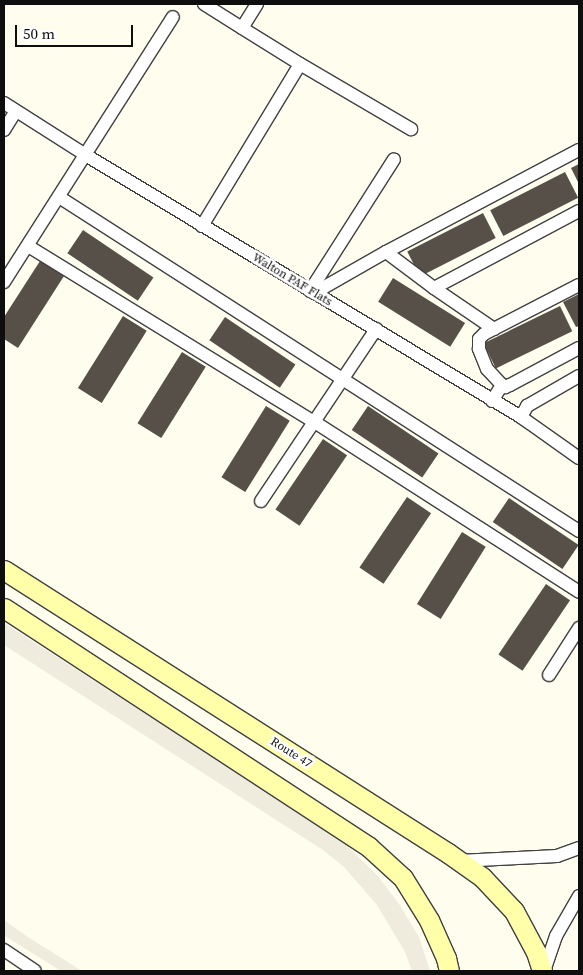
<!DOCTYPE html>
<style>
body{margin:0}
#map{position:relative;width:583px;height:975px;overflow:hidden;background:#fffdee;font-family:"Source Serif 4",serif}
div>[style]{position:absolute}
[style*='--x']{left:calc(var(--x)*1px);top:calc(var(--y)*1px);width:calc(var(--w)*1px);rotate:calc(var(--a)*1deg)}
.plaza>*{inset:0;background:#efecdd}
.building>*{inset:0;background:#575049;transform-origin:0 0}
.roads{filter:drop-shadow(1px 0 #414141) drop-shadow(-1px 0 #414141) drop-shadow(0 1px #414141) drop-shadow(0 -1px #414141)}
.street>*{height:12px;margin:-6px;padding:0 6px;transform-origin:6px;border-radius:6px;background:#fff}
.secondary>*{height:19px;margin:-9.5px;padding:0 9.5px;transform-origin:9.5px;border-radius:9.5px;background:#fffea9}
span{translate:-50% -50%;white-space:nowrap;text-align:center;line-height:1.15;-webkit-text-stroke:5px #fff;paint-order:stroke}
.street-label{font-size:12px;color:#0e0e0e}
.frame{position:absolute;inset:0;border:5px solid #0e0e0e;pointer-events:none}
.scale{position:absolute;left:15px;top:25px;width:118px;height:22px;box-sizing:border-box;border:2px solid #0e0e0e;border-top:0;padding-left:6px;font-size:15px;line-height:18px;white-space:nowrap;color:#0e0e0e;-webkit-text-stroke:4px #fff;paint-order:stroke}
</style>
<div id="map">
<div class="plaza">
<div style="clip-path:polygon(4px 623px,339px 838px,377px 875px,399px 904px,419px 937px,430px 971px,412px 971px,405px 952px,377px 905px,344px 867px,323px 850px,4px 645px)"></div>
<div style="clip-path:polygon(4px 920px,28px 937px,82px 971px,61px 971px,5px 936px)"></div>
</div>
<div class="building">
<div style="clip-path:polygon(579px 164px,579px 184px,571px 168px)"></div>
<div style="left:565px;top:172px;width:29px;height:84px;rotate:63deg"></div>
<div style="left:483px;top:213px;width:28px;height:85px;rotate:63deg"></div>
<div style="left:83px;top:230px;width:85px;height:28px;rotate:34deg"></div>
<div style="clip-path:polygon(40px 261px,64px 276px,18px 348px,4px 339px,4px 317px)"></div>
<div style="left:393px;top:278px;width:85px;height:28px;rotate:32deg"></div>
<div style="clip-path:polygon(579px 294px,579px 326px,576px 327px,563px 302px)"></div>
<div style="left:560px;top:306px;width:28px;height:85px;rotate:64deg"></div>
<div style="left:123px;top:316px;width:28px;height:85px;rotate:32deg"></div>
<div style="left:225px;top:317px;width:85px;height:28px;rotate:34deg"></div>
<div style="left:182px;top:352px;width:28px;height:84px;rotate:32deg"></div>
<div style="left:266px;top:406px;width:28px;height:84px;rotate:32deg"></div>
<div style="left:368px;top:406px;width:85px;height:29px;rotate:34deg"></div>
<div style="left:323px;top:439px;width:29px;height:85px;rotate:34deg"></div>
<div style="left:407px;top:497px;width:29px;height:85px;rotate:34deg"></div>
<div style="left:509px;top:498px;width:84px;height:29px;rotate:34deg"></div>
<div style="left:462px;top:532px;width:28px;height:85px;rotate:32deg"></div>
<div style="left:546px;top:584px;width:29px;height:85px;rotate:34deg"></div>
</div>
<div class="roads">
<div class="street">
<div style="--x:204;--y:4;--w:45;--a:32.3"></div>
<div style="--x:257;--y:4;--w:28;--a:122"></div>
<div style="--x:242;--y:28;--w:68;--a:31.8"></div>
<div style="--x:4;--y:103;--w:95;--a:32.5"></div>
<div style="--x:84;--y:154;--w:510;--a:31.04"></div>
<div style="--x:521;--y:417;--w:71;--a:35.3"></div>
<div style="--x:4;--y:130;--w:22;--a:-58"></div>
<div style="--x:59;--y:197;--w:618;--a:32.71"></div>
<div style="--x:202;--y:226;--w:189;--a:-58.8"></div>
<div style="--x:300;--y:64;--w:129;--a:30.4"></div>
<div style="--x:28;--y:246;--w:334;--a:31.6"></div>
<div style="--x:313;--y:421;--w:316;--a:32.7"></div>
<div style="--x:386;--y:252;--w:60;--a:36.9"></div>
<div style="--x:4;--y:282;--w:314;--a:-57.5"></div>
<div style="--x:310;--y:291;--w:156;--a:-57.5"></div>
<div style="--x:314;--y:293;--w:83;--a:-29.7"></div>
<div style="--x:386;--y:252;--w:218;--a:-27.9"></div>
<div style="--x:494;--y:329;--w:73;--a:-145.7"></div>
<div style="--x:434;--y:288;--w:164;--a:-28"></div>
<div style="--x:502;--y:385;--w:22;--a:-133"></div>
<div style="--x:487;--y:369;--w:22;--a:-112"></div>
<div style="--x:479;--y:349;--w:10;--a:-90"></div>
<div style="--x:479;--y:339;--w:7;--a:-45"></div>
<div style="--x:484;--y:334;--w:107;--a:-27.3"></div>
<div style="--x:492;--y:401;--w:19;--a:-58"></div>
<div style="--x:502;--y:385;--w:4;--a:34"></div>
<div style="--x:505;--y:387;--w:5;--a:-22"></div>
<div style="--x:510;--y:385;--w:78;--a:-28.2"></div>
<div style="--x:521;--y:417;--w:13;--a:-61"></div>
<div style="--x:527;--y:406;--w:60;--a:-30"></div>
<div style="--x:261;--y:501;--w:207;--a:-56.2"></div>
<div style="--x:549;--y:675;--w:56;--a:-57.4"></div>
<div style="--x:459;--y:861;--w:98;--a:-2.9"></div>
<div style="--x:557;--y:856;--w:23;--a:-20"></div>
<div style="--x:4;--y:950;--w:37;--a:34"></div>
<div style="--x:544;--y:971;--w:37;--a:-71"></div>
<div style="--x:556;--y:936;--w:46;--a:-60.1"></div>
</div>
<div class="secondary">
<div style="--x:4;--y:570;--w:527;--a:32.51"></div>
<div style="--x:448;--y:853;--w:42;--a:35.2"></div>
<div style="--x:482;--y:877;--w:47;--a:46.7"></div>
<div style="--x:514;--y:911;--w:47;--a:61.8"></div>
<div style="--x:536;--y:952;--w:20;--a:72"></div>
<div style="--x:4;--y:608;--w:436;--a:33.2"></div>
<div style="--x:369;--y:847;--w:46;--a:42.4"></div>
<div style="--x:403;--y:878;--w:49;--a:58.2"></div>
<div style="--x:429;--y:920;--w:42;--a:65.9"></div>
<div style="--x:446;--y:958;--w:13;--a:77"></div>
</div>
</div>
<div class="street-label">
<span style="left:292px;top:280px;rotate:31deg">Walton PAF Flats</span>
<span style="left:291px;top:753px;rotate:32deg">Route 47</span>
</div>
<div class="frame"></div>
<div class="scale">50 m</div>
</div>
